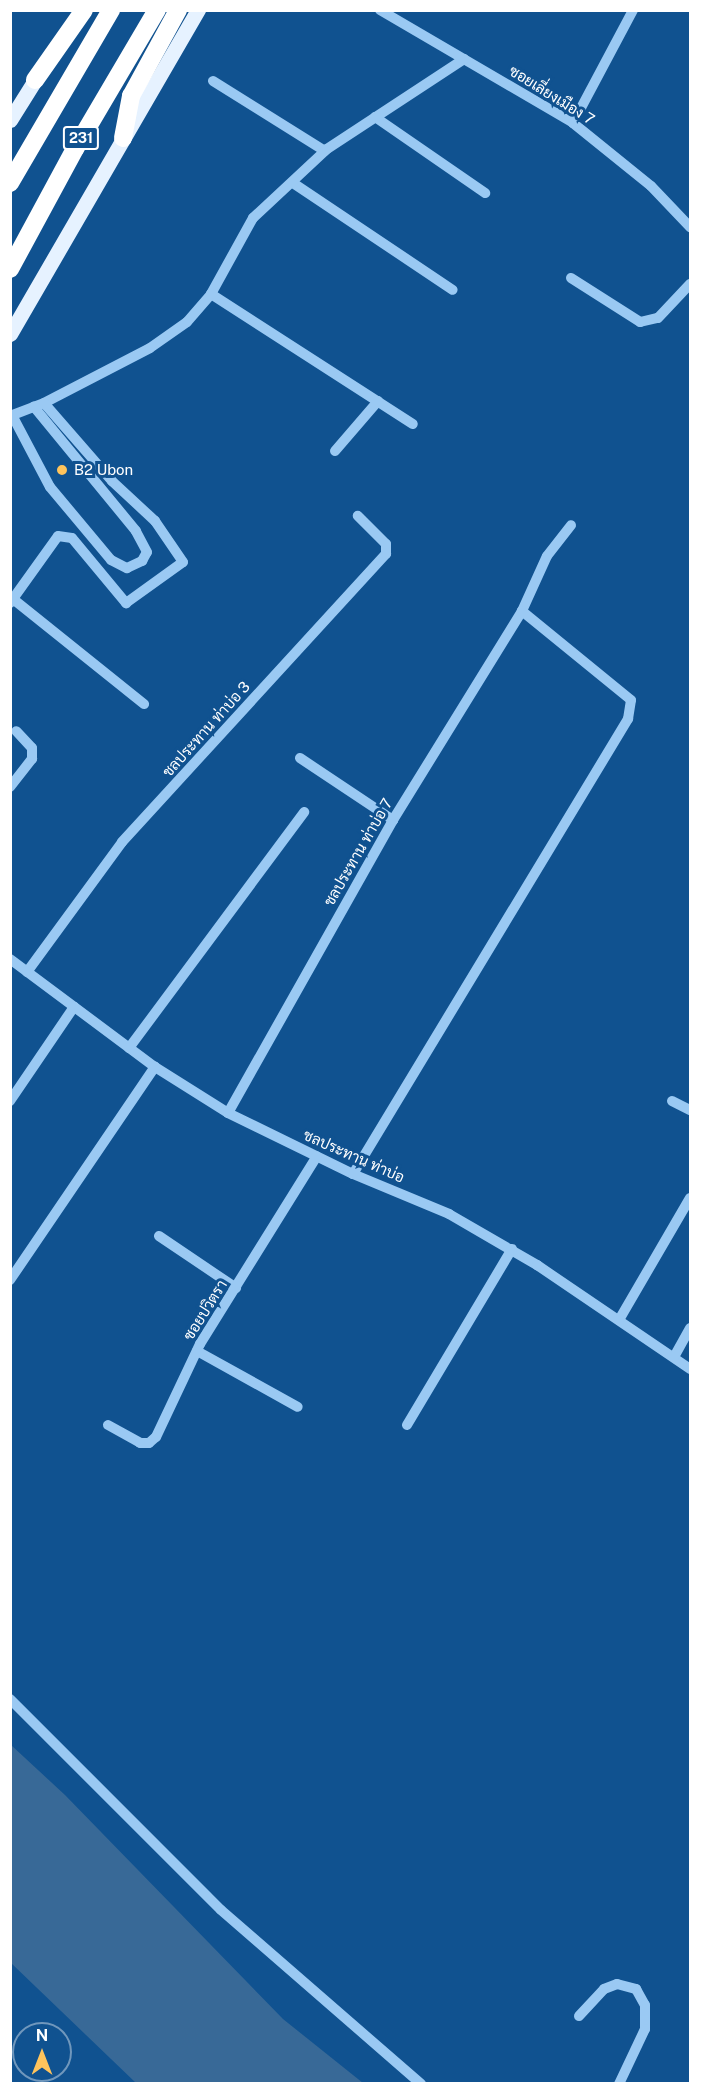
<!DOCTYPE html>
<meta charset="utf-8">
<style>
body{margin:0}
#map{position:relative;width:701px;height:2094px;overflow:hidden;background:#105290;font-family:"Public Sans",Sarabun,sans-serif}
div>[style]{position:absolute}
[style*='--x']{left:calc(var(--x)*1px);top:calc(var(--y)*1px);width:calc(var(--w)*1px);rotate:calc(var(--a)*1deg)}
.water>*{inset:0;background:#386997}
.minor>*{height:10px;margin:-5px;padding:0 5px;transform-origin:5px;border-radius:5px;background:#9ac9f3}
.major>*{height:15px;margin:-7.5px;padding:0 7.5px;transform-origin:7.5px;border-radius:7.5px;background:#e6f2ff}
.highway>*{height:18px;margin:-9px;padding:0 9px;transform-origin:9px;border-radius:9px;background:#fff}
.dots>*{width:16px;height:16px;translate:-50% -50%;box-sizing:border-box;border:3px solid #105290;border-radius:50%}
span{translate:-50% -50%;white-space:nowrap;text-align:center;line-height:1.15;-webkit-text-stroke:6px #105290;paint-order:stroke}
.shield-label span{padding:2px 4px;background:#105290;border:2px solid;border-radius:4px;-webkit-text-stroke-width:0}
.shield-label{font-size:14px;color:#fff;font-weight:700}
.street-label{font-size:15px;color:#fff}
.poi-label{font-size:15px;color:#fff}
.left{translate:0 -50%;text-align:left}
.frame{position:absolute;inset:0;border:12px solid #fff;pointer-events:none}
.north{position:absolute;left:12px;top:2022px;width:60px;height:60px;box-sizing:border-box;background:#105290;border:2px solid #7097bc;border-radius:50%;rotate:0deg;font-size:16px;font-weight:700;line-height:24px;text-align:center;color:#fff}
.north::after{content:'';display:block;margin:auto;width:21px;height:27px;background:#ffc45c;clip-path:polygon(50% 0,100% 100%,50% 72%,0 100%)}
</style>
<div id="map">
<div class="water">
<div style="clip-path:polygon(11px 1745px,65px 1795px,283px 2019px,363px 2083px,136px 2083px,11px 1963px)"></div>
</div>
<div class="minor">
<div style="--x:380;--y:10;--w:224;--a:30.3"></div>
<div style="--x:573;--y:123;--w:100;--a:38.9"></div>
<div style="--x:651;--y:186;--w:57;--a:46.4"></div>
<div style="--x:213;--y:81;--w:132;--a:32"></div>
<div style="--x:375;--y:117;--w:134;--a:34.6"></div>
<div style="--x:573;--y:123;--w:128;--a:-62"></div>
<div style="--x:293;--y:183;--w:192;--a:33.8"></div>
<div style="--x:571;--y:278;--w:82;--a:32.5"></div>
<div style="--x:640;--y:322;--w:18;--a:-13"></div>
<div style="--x:658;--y:318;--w:47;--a:-46.7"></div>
<div style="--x:211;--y:294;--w:240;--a:32.8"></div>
<div style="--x:12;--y:415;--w:81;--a:62.2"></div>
<div style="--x:50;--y:487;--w:95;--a:50.1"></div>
<div style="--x:111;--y:560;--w:18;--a:27"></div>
<div style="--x:127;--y:568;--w:17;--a:-25"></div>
<div style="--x:142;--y:561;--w:10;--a:-61"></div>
<div style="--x:147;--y:552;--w:24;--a:-118"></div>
<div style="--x:136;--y:531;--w:161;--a:-129.4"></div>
<div style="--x:10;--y:416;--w:36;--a:-21"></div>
<div style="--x:44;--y:403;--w:119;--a:-27.4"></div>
<div style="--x:150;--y:348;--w:45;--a:-35.1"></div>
<div style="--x:187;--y:322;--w:37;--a:-49"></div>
<div style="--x:211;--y:294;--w:87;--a:-61.1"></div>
<div style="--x:253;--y:218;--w:101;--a:-43"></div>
<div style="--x:327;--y:149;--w:164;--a:-33.3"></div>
<div style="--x:335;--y:451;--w:66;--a:-49.3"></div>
<div style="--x:13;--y:599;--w:168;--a:38.7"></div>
<div style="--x:10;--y:603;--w:82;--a:-54.4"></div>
<div style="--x:58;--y:536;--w:14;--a:8"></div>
<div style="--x:72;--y:538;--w:85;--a:50.3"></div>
<div style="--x:126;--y:603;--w:70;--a:-35.7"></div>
<div style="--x:183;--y:562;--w:50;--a:-124.3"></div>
<div style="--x:155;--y:521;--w:59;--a:-137.1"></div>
<div style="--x:112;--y:481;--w:103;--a:-131.1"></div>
<div style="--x:300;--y:758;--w:112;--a:33.7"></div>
<div style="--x:10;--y:787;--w:36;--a:-52"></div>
<div style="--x:32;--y:759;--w:11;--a:-90"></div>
<div style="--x:32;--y:748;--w:23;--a:-133"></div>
<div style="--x:10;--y:959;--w:181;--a:36.7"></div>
<div style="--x:155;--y:1067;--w:86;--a:32.2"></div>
<div style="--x:228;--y:1113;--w:139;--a:26"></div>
<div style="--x:353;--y:1174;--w:104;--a:22.6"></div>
<div style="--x:449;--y:1214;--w:102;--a:30.1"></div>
<div style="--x:537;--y:1265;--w:185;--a:34.2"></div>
<div style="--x:27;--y:972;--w:161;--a:-53.8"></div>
<div style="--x:122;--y:842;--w:391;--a:-47.5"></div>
<div style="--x:386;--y:554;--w:10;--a:-90"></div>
<div style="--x:386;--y:544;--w:40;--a:-135"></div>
<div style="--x:129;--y:1048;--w:294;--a:-53.4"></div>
<div style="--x:10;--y:1101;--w:114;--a:-55.8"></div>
<div style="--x:672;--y:1101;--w:20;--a:27"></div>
<div style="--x:228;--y:1113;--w:336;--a:-60.6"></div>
<div style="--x:393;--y:820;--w:246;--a:-58.3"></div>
<div style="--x:522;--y:611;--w:60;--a:-65.6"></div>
<div style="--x:547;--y:556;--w:39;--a:-52"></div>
<div style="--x:353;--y:1174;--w:532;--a:-58.85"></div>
<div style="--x:628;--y:719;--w:19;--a:-81"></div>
<div style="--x:631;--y:700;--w:141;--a:-140.8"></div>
<div style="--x:159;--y:1236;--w:93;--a:34"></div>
<div style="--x:10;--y:1280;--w:258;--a:-55.8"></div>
<div style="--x:619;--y:1320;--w:141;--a:-59.8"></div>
<div style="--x:197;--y:1351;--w:115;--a:29"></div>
<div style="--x:674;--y:1357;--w:33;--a:-61"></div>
<div style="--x:108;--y:1425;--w:37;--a:29"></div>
<div style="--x:140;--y:1443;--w:9;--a:0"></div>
<div style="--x:149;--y:1443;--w:9;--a:-41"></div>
<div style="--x:156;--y:1437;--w:103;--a:-64.7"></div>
<div style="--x:200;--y:1344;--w:221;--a:-58.1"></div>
<div style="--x:407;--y:1425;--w:205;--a:-59.2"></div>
<div style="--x:10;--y:1699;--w:298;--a:45"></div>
<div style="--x:221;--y:1910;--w:265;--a:41"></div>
<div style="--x:579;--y:2016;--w:37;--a:-47"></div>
<div style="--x:604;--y:1989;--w:14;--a:-21"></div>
<div style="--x:617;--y:1984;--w:20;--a:15"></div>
<div style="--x:636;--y:1989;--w:18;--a:61"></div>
<div style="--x:645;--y:2005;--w:24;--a:90"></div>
<div style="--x:645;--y:2029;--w:61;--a:115.3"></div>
</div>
<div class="major">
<div style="--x:10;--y:120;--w:57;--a:-58"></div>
<div style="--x:10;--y:334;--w:375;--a:-59.9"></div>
</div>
<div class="highway">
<div style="--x:35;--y:80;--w:85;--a:-55"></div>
<div style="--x:123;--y:138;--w:43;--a:-79.2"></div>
<div style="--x:131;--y:96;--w:98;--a:-61.3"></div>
<div style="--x:10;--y:183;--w:200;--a:-59.7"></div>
<div style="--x:10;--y:269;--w:136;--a:-61.6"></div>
<div style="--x:75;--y:149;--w:161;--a:-59.5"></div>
</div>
<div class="dots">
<div style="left:62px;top:470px;background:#ffc45c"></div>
</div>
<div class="shield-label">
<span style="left:81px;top:138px">231</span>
</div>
<div class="street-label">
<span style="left:552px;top:95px;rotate:32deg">ซอยเลี่ยงเมือง 7</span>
<span style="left:206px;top:729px;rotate:-48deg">ชลประทาน ท่าบ่อ 3</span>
<span style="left:358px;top:852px;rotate:-60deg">ชลประทาน ท่าบ่อ 7</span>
<span style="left:354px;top:1156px;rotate:24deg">ชลประทาน ท่าบ่อ</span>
<span style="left:205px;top:1310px;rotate:-58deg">ซอยปวิตรา</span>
</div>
<div class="poi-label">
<span class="left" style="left:74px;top:470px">B2 Ubon</span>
</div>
<div class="frame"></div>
<div class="north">N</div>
</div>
